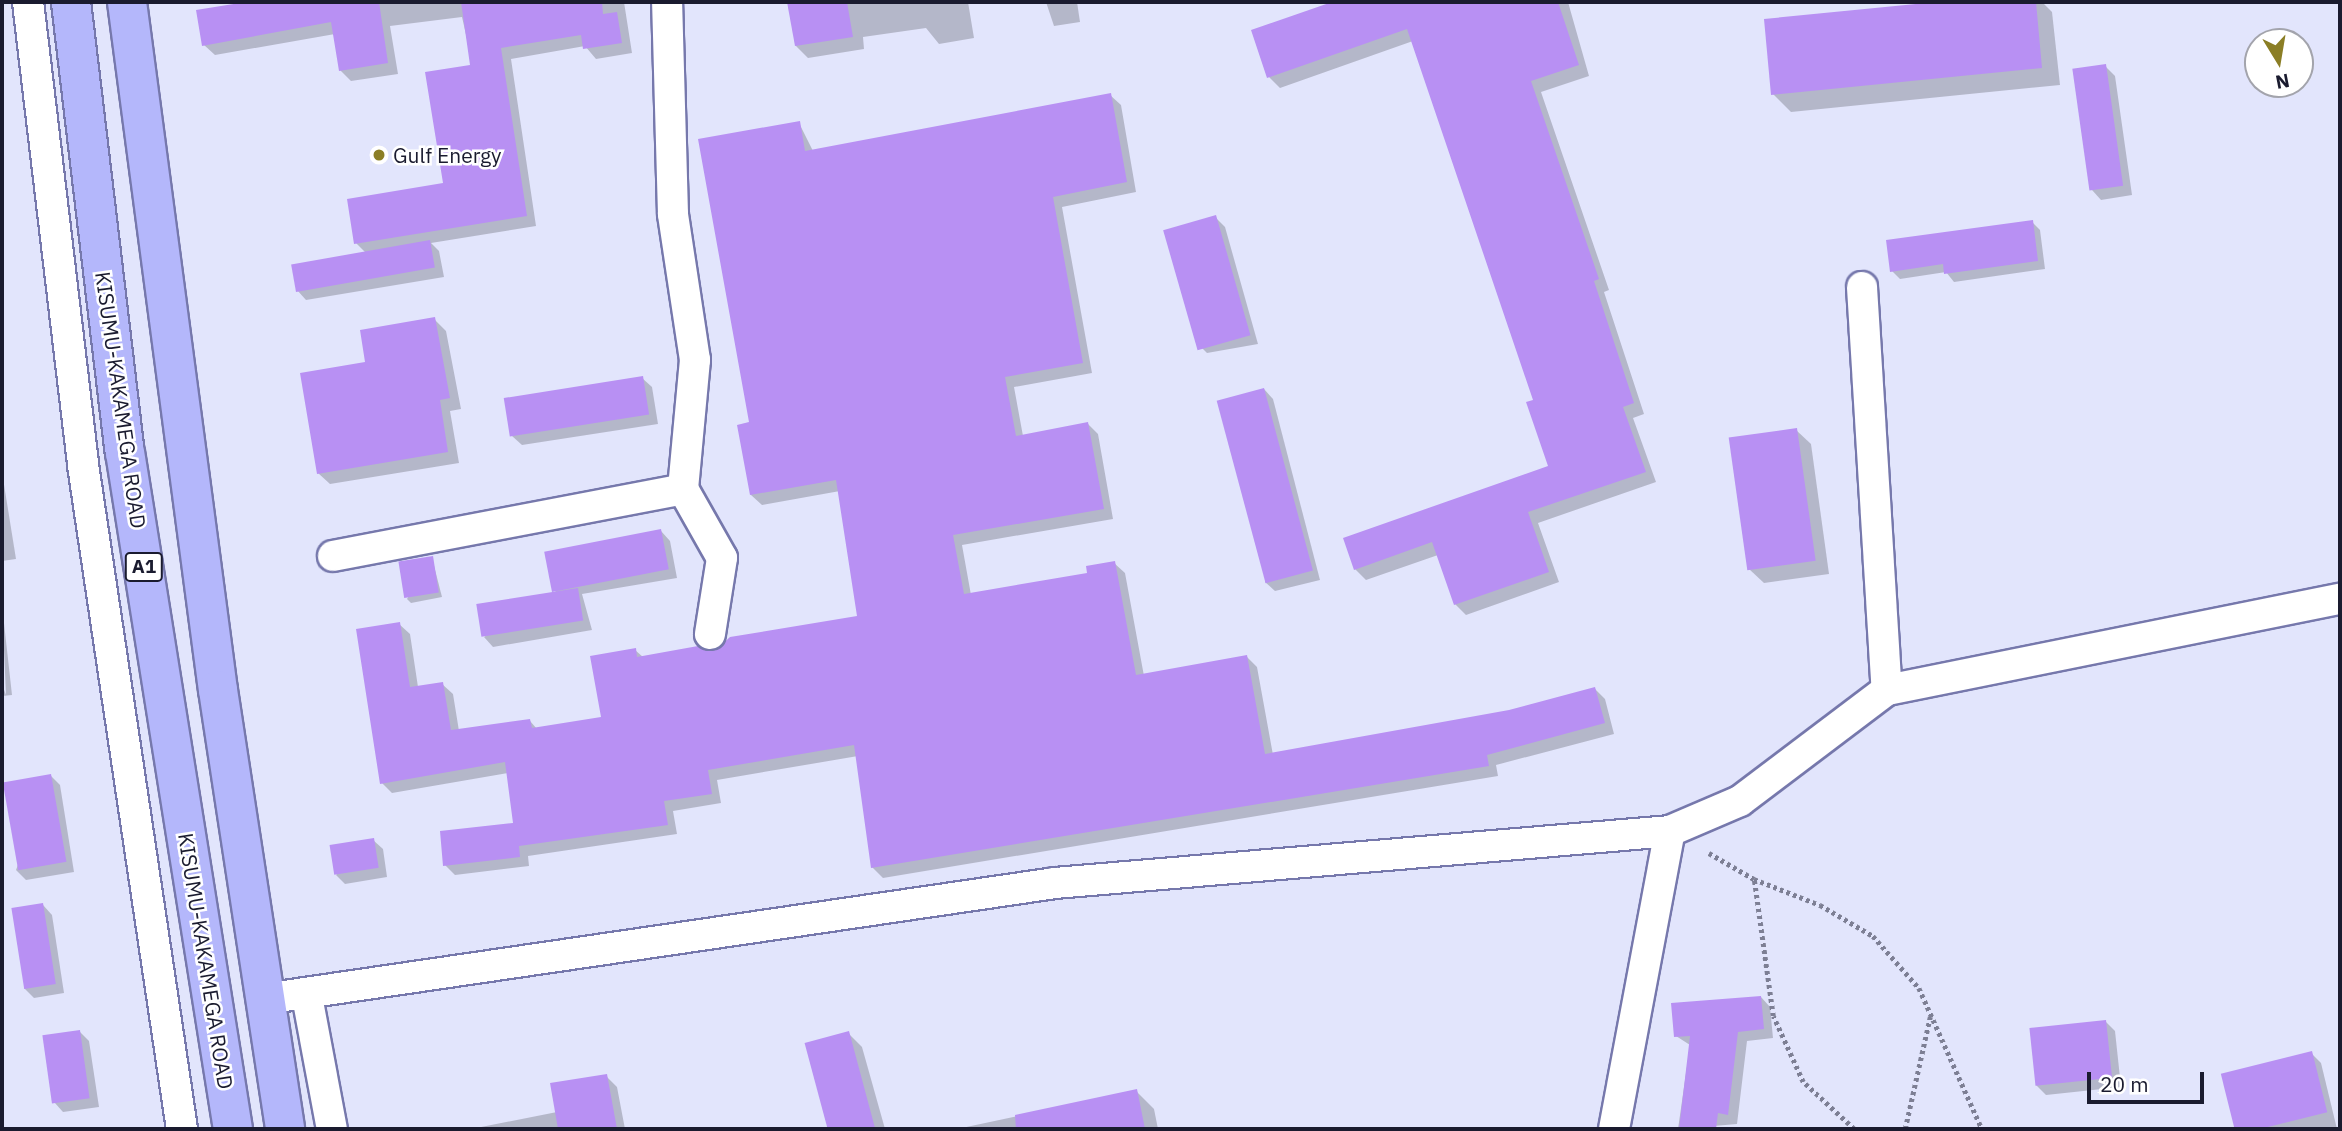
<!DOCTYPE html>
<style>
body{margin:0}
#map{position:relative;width:2342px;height:1131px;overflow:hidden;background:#e2e5fc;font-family:"IBM Plex Sans",sans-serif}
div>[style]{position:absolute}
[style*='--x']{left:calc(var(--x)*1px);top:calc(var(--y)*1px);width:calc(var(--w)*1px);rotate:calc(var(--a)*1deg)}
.shadow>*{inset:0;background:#0003}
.building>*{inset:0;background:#b890f3;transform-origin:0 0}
.path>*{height:4.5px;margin-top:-2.25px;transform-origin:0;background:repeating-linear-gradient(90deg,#7d7f94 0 3.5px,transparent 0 7px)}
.roads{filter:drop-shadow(2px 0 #7678ac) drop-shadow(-2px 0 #7678ac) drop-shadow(0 2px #7678ac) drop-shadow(0 -2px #7678ac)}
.minor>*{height:30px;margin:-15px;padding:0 15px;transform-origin:15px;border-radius:15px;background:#fff}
.trunk>*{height:38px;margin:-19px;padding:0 19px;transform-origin:19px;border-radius:19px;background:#b4b7fb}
.dots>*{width:19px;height:19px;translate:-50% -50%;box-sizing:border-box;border:4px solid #fff;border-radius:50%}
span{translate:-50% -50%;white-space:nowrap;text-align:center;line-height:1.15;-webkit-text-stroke:5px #fff;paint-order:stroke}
.shield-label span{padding:2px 5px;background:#fff;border:2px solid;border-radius:5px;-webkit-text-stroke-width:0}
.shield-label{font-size:19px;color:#1a1b2f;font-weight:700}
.poi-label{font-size:21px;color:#1a1b2f}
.left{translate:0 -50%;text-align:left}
.street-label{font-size:21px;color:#1a1b2f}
.frame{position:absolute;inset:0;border:4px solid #1a1b2f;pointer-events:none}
.north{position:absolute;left:2244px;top:28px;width:70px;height:70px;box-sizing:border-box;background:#fff;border:2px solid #a3a4ac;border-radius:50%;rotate:169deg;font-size:19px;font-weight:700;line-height:28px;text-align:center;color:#1a1b2f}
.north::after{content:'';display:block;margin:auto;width:24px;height:32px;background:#8b7e25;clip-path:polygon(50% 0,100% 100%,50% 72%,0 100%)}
.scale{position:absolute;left:2087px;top:1072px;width:117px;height:32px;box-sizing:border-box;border:4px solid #1a1b2f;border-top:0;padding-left:9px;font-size:21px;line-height:24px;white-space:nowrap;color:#1a1b2f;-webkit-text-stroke:5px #fff;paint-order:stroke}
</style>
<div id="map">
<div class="shadow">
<div style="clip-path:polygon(257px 2px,510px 2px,512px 16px,580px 2px,624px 2px,632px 53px,596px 59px,585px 46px,511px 59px,536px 226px,431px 243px,439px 251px,444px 277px,306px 300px,297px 290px,365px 252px,356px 243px,445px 185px,473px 66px,462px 17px,390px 26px,398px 74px,351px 81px,340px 70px,335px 34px,215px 55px,204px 45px,198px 11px)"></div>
<div style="clip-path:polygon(789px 2px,968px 2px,974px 38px,939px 44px,926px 28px,863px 37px,864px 49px,808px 58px,796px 46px)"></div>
<div style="clip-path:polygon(1046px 2px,1077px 2px,1080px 22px,1054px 26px)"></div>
<div style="clip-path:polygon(1338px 2px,1363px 8px,1380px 2px,1568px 2px,1589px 76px,1541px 92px,1609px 290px,1604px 292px,1644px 414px,1633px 418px,1656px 482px,1538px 523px,1559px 582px,1466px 615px,1455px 604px,1438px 555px,1366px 580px,1355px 569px,1551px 467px,1535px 401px,1413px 41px,1280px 88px,1269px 77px,1253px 31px)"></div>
<div style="clip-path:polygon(1953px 2px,2042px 2px,2052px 12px,2060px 85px,1791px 112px,1773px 94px,1766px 20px)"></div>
<div style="clip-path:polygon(2105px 66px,2115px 76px,2132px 195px,2101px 200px,2092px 190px)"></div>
<div style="clip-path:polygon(1110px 95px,1121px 105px,1136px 192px,1062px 207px,1092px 373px,1014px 387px,1023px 436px,1088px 424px,1098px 434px,1113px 519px,962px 545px,971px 595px,1089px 574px,1114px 563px,1125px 573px,1144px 676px,1247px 657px,1257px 667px,1273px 755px,1510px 712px,1595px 689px,1605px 699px,1614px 734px,1496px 765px,1498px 776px,883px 878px,872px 867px,858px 756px,717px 780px,721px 803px,673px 811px,677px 834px,528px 856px,529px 866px,455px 875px,445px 865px,515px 824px,508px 773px,392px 793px,382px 783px,399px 624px,410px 634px,418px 687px,442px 684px,453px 694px,459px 731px,530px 721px,537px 729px,603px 718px,635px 650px,643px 657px,716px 652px,859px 617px,840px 491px,762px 505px,751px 495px,751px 424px,799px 123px,813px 151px)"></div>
<div style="clip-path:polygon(1215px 217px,1225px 227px,1258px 344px,1207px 353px,1197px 343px)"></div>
<div style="clip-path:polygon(2032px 222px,2040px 230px,2045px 269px,1954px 282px,1946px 272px,1900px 279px,1892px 271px)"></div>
<div style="clip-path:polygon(434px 319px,446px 331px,461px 409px,450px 411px,459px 463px,330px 484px,318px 473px,367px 363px)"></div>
<div style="clip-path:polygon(642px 378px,652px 387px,658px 424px,522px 445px,512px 436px)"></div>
<div style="clip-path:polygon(1264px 389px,1273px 399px,1320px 580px,1275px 591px,1265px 582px)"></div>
<div style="clip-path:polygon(1796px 430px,1811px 444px,1829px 574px,1764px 583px,1749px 569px)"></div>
<div style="clip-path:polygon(2px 472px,16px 559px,2px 561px)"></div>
<div style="clip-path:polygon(661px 531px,670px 541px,677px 578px,582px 594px,592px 630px,493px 647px,484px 637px,557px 593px,552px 588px)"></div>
<div style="clip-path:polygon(432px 558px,442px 597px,411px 603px,407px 599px)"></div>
<div style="clip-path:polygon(2px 605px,12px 695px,2px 696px,2px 684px,6px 695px)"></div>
<div style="clip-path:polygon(51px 776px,60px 785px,74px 872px,26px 880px,16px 870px)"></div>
<div style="clip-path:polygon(373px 840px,383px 849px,387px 877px,345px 884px,336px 875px)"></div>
<div style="clip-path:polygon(43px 905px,52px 915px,64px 993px,34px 998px,24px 988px)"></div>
<div style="clip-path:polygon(1761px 997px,1770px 1007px,1773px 1038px,1747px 1041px,1737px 1124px,1678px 1129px,1690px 1045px,1676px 1036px)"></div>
<div style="clip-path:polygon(2105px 1021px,2115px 1031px,2121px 1087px,2046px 1095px,2036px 1085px)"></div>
<div style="clip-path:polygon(80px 1032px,89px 1041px,99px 1107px,63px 1112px,54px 1102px)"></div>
<div style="clip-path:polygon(848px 1033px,862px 1047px,885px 1129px,830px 1129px,807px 1044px)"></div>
<div style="clip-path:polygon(2311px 1053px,2321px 1063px,2337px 1129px,2237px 1129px,2223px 1076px)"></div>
<div style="clip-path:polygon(606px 1076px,617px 1087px,625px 1129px,471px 1129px,557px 1112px)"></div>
<div style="clip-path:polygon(1136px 1091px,1154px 1109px,1158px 1129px,957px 1129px)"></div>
</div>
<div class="building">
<div style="clip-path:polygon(246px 2px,379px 2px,388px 63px,339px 71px,331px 22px,202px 46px,196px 10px)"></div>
<div style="clip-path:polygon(461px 2px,602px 2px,603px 14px,617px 12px,622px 43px,583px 49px,581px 35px,501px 48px,527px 216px,354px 244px,347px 199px,443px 183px,425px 72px,470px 65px)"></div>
<div style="clip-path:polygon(787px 2px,847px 2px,853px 37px,795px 46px)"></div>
<div style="clip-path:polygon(1332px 2px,1558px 2px,1579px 65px,1531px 81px,1599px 279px,1594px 281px,1634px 403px,1623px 407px,1646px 472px,1528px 512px,1549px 572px,1454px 605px,1432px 542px,1354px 570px,1343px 538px,1548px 466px,1526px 402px,1533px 400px,1407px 29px,1267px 78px,1251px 30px)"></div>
<div style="clip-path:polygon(1936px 2px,2036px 2px,2042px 68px,1771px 95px,1764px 19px)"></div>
<div style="left:2106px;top:64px;width:123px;height:34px;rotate:82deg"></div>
<div style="clip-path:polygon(1111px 93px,1127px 182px,1053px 197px,1083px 363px,1005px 377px,1016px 436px,1088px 422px,1104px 509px,953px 535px,964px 594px,1087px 573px,1086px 566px,1115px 561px,1136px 675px,1247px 655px,1265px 754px,1509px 710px,1595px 687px,1605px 723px,1487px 755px,1489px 766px,871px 868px,854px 745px,708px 770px,712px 794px,664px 801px,668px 825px,519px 846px,520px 857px,443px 866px,440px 831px,513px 823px,505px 762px,380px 784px,356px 629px,400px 622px,410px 687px,443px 682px,451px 730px,530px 719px,532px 728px,601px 717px,590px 656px,636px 648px,637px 657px,698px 646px,716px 650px,730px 637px,857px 616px,836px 480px,750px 495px,737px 425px,749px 422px,698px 139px,800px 121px,805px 151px)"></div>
<div style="left:1216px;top:215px;width:125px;height:55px;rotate:74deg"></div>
<div style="clip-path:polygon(2033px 220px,2038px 261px,1944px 274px,1943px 264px,1890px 272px,1886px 240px)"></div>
<div style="left:430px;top:240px;width:28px;height:141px;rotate:80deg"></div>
<div style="clip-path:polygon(435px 317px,450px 398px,440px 400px,448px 452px,317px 474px,300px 373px,365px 362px,360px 330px)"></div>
<div style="left:643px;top:376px;width:39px;height:141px;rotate:81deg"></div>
<div style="left:1264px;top:388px;width:189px;height:49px;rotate:75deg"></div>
<div style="left:1797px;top:428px;width:134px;height:69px;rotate:82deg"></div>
<div style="left:661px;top:529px;width:41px;height:119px;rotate:79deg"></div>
<div style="left:433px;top:556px;width:37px;height:35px;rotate:81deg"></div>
<div style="left:578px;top:588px;width:33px;height:103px;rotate:81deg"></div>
<div style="left:51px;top:774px;width:89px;height:49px;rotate:80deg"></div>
<div style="left:374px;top:838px;width:30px;height:45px;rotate:81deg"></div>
<div style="left:43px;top:903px;width:82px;height:32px;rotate:81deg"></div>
<div style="clip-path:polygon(1761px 996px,1764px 1029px,1738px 1032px,1728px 1115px,1718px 1113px,1716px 1129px,1679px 1129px,1690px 1036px,1674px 1037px,1671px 1003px)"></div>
<div style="left:2106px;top:1020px;width:58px;height:77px;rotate:84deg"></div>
<div style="left:80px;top:1030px;width:69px;height:38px;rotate:82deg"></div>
<div style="left:849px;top:1031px;width:102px;height:46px;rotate:75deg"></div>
<div style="left:2312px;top:1051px;width:63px;height:94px;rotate:76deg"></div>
<div style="clip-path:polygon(607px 1074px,617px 1129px,558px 1129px,550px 1083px)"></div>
<div style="clip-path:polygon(1137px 1089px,1145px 1129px,1016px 1129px,1015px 1115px)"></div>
</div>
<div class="path">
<div style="--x:1709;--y:853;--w:52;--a:30"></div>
<div style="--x:1854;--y:1129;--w:69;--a:-137.3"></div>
<div style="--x:1803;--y:1082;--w:72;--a:-114.4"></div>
<div style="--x:1773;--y:1016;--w:138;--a:-97.9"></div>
<div style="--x:1754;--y:879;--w:71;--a:21.5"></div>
<div style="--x:1820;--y:905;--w:61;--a:30.3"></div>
<div style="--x:1873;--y:936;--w:69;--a:48.5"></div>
<div style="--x:1919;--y:988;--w:154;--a:65.9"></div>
<div style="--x:1905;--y:1129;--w:115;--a:-77.4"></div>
</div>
<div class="roads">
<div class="minor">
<div style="--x:28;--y:2;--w:466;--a:83.2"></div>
<div style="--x:83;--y:465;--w:671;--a:81.52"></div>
<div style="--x:1862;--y:287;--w:404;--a:86.5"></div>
<div style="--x:683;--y:489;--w:79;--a:60.5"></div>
<div style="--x:722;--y:558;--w:77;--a:99"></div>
<div style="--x:333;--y:556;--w:356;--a:-10.8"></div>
<div style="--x:683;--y:489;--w:130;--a:-84.7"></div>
<div style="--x:695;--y:360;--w:148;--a:-98.6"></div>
<div style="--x:673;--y:214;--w:212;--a:-91.6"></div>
<div style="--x:307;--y:996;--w:135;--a:79.4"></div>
<div style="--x:264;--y:999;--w:799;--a:-8.34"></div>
<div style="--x:1055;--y:883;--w:617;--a:-4.83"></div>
<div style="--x:1670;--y:831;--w:76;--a:-23.2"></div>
<div style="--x:1740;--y:801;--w:184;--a:-37.1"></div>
<div style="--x:1887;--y:690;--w:462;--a:-11.4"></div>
<div style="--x:1614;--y:1129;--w:303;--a:-79.4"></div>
</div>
<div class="trunk">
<div style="--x:71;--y:2;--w:453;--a:83.2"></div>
<div style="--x:125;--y:452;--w:686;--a:80.94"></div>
<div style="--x:127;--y:2;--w:694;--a:82.47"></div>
<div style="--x:218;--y:690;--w:444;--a:81.3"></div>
</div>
</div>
<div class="dots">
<div style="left:379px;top:155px;background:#8b7e25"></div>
</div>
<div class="shield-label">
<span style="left:144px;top:567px">A1</span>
</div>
<div class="poi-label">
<span class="left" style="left:393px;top:155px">Gulf Energy</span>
</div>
<div class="street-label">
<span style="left:121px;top:400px;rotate:82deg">KISUMU-KAKAMEGA ROAD</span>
<span style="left:206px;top:961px;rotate:81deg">KISUMU-KAKAMEGA ROAD</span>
</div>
<div class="frame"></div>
<div class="north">N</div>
<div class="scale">20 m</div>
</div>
